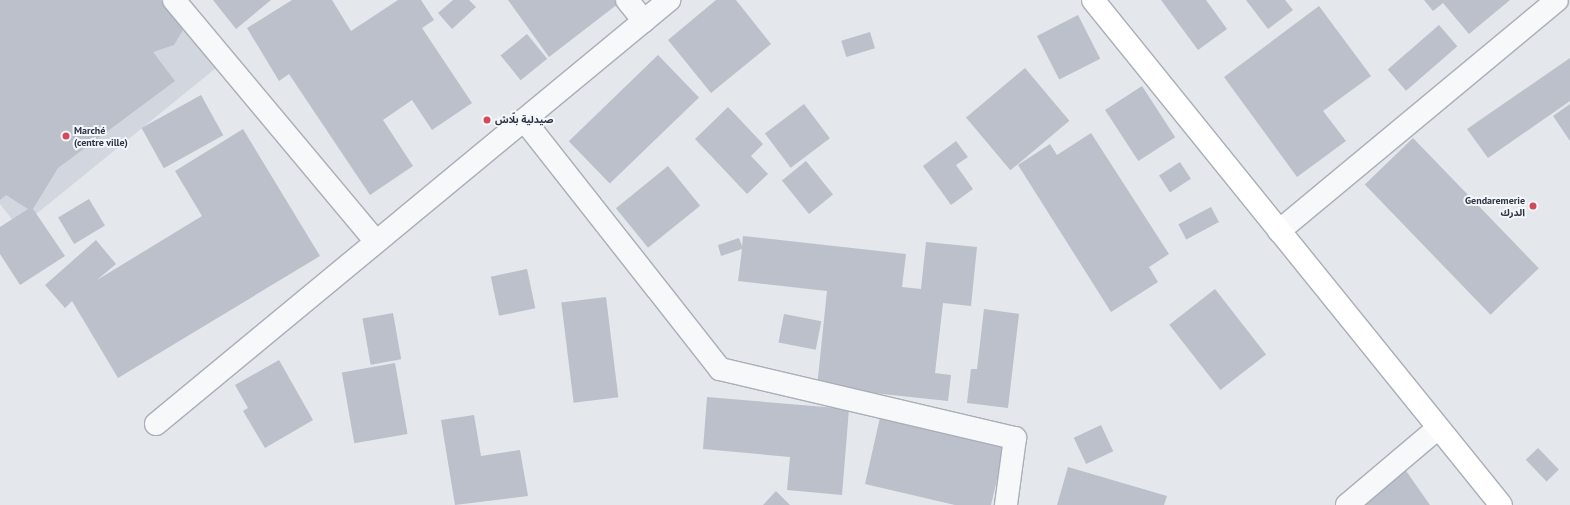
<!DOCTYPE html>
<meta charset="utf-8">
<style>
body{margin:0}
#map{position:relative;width:1570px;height:505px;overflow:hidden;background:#e4e7ec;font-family:"PT Sans","Noto Sans Arabic",sans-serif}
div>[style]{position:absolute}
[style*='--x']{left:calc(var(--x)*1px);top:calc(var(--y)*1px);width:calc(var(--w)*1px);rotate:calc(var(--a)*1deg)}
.built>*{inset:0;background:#d2d6de}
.building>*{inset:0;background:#bbc0ca;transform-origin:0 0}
.roads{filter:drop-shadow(1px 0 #a9aeb7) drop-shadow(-1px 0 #a9aeb7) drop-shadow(0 1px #a9aeb7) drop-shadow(0 -1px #a9aeb7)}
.minor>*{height:22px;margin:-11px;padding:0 11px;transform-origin:11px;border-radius:11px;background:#f7f8fa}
.major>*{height:22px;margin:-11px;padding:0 11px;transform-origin:11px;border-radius:11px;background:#fff}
.dots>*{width:11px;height:11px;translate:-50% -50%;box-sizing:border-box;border:2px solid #f4f6f9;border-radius:50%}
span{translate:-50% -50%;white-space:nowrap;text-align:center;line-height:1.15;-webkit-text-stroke:4px #f4f6f9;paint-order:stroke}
.poi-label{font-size:10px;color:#2b3445;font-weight:700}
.left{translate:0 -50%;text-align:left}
.right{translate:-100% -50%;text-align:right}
</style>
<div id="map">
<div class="built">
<div style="clip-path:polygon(0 0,161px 0,216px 68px,19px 228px,0 204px)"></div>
</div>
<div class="building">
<div style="clip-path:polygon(0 0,161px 0,183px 30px,174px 45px,153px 52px,175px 81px,58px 168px,33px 209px,65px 256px,20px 285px,0 254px,0 227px,28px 209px,6px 195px,0 200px)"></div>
<div style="clip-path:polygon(213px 0,271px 0,236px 29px)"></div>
<div style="clip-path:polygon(292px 0,332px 0,351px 31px,398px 0,421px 0,434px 20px,422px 28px,472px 103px,432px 130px,412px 100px,383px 120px,413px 166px,370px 195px,289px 74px,279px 81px,247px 28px)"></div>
<div style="clip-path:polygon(453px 0,469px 0,476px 7px,452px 29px,438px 13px)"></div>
<div style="clip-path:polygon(508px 0,623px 0,549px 57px)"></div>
<div style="clip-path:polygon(716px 0,736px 0,771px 44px,711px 93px,668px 40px)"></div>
<div style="clip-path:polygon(1161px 0,1206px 0,1227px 29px,1198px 50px)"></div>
<div style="clip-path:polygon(1246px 0,1285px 0,1293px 10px,1268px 29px)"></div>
<div style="clip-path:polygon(1424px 0,1510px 0,1469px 34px,1443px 3px,1433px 11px)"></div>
<div style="clip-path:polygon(1319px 6px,1371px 76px,1323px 111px,1346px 141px,1297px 177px,1224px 77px)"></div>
<div style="left:1078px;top:15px;width:49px;height:46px;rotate:63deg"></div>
<div style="left:1439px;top:25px;width:28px;height:68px;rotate:49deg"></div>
<div style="left:870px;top:32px;width:17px;height:30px;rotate:73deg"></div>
<div style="left:527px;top:34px;width:32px;height:34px;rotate:51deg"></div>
<div style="left:658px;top:55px;width:59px;height:124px;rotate:46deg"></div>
<div style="clip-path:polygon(1570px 58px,1570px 101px,1488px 158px,1467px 129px)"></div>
<div style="left:1025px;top:68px;width:69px;height:77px;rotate:50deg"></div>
<div style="left:1142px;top:86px;width:61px;height:44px;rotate:57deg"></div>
<div style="left:201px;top:95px;width:46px;height:68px;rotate:61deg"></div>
<div style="left:804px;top:104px;width:43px;height:49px;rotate:53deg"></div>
<div style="clip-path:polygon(1570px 104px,1570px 141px,1553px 116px)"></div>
<div style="clip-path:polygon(728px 107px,763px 144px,751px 156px,768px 174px,747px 194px,695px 139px)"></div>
<div style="clip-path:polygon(243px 129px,320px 256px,118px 378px,72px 301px,65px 308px,45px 285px,96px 240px,116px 264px,97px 280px,202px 216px,175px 171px)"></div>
<div style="clip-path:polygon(1091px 133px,1169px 254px,1149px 267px,1158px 282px,1111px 312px,1018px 165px,1050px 144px,1057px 155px)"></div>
<div style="left:1413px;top:138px;width:181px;height:67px;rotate:46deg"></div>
<div style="clip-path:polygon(956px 141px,968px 157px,956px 165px,973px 189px,951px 205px,923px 166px)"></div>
<div style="left:806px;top:161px;width:43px;height:31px;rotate:51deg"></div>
<div style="left:1180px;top:162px;width:20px;height:25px;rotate:57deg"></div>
<div style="left:668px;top:166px;width:51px;height:67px;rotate:51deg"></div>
<div style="left:89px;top:199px;width:31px;height:36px;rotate:59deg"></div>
<div style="left:1211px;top:207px;width:17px;height:37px;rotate:62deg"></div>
<div style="clip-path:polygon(743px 236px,906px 254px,902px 287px,921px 289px,926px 242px,977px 247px,971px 306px,943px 303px,935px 373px,951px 375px,948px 401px,817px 387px,827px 291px,738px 281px,742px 249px,721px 256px,718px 245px,739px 238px,742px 246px)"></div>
<div style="left:527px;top:269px;width:40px;height:37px;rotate:78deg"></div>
<div style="left:1215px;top:289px;width:83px;height:58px;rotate:52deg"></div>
<div style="left:606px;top:297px;width:101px;height:45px;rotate:83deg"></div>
<div style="clip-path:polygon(984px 309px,1019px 314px,1008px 408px,967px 403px,971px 369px,977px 369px)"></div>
<div style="left:393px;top:313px;width:47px;height:31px;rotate:80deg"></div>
<div style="left:784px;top:314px;width:38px;height:29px;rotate:11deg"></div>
<div style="clip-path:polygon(279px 360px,313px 420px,265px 448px,243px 411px,248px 408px,235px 385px)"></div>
<div style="left:395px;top:363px;width:72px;height:54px;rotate:80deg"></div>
<div style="clip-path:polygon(707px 397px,849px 409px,842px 495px,787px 490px,790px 457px,703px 449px)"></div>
<div style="clip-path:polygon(881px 413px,1006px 442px,991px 505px,955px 505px,865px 484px)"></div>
<div style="clip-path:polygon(474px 415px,481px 456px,520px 450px,528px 496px,455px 505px,441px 420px)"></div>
<div style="left:1101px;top:425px;width:29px;height:30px;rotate:65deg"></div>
<div style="left:1538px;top:448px;width:30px;height:17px;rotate:46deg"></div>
<div style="clip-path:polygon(1068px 467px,1167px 496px,1164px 505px,1057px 505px)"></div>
<div style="clip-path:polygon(1404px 468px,1430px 505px,1354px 505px)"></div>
<div style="clip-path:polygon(776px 491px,790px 505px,763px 505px)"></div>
</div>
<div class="roads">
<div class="minor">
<div style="--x:174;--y:0;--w:315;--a:50.1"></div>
<div style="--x:627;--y:0;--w:27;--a:51"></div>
<div style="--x:524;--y:120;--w:317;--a:51.8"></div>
<div style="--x:720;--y:369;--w:303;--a:13.2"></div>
<div style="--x:1015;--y:438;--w:68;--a:97.7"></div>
<div style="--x:1279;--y:231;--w:361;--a:-39.7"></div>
<div style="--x:156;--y:424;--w:666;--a:-39.57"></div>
<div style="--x:1347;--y:505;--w:119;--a:-40.2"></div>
</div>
<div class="major">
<div style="--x:1093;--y:0;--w:649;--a:51.06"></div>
</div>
</div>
<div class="dots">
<div style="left:487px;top:120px;background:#d1495b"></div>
<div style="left:66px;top:136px;background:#d1495b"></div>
<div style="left:1533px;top:206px;background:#d1495b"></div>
</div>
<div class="poi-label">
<span class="left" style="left:495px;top:120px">صيدلية بلّاش</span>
<span class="left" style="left:74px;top:136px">Marché<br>(centre ville)</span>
<span class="right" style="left:1525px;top:206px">Gendaremerie<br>الدرك</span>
</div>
</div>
